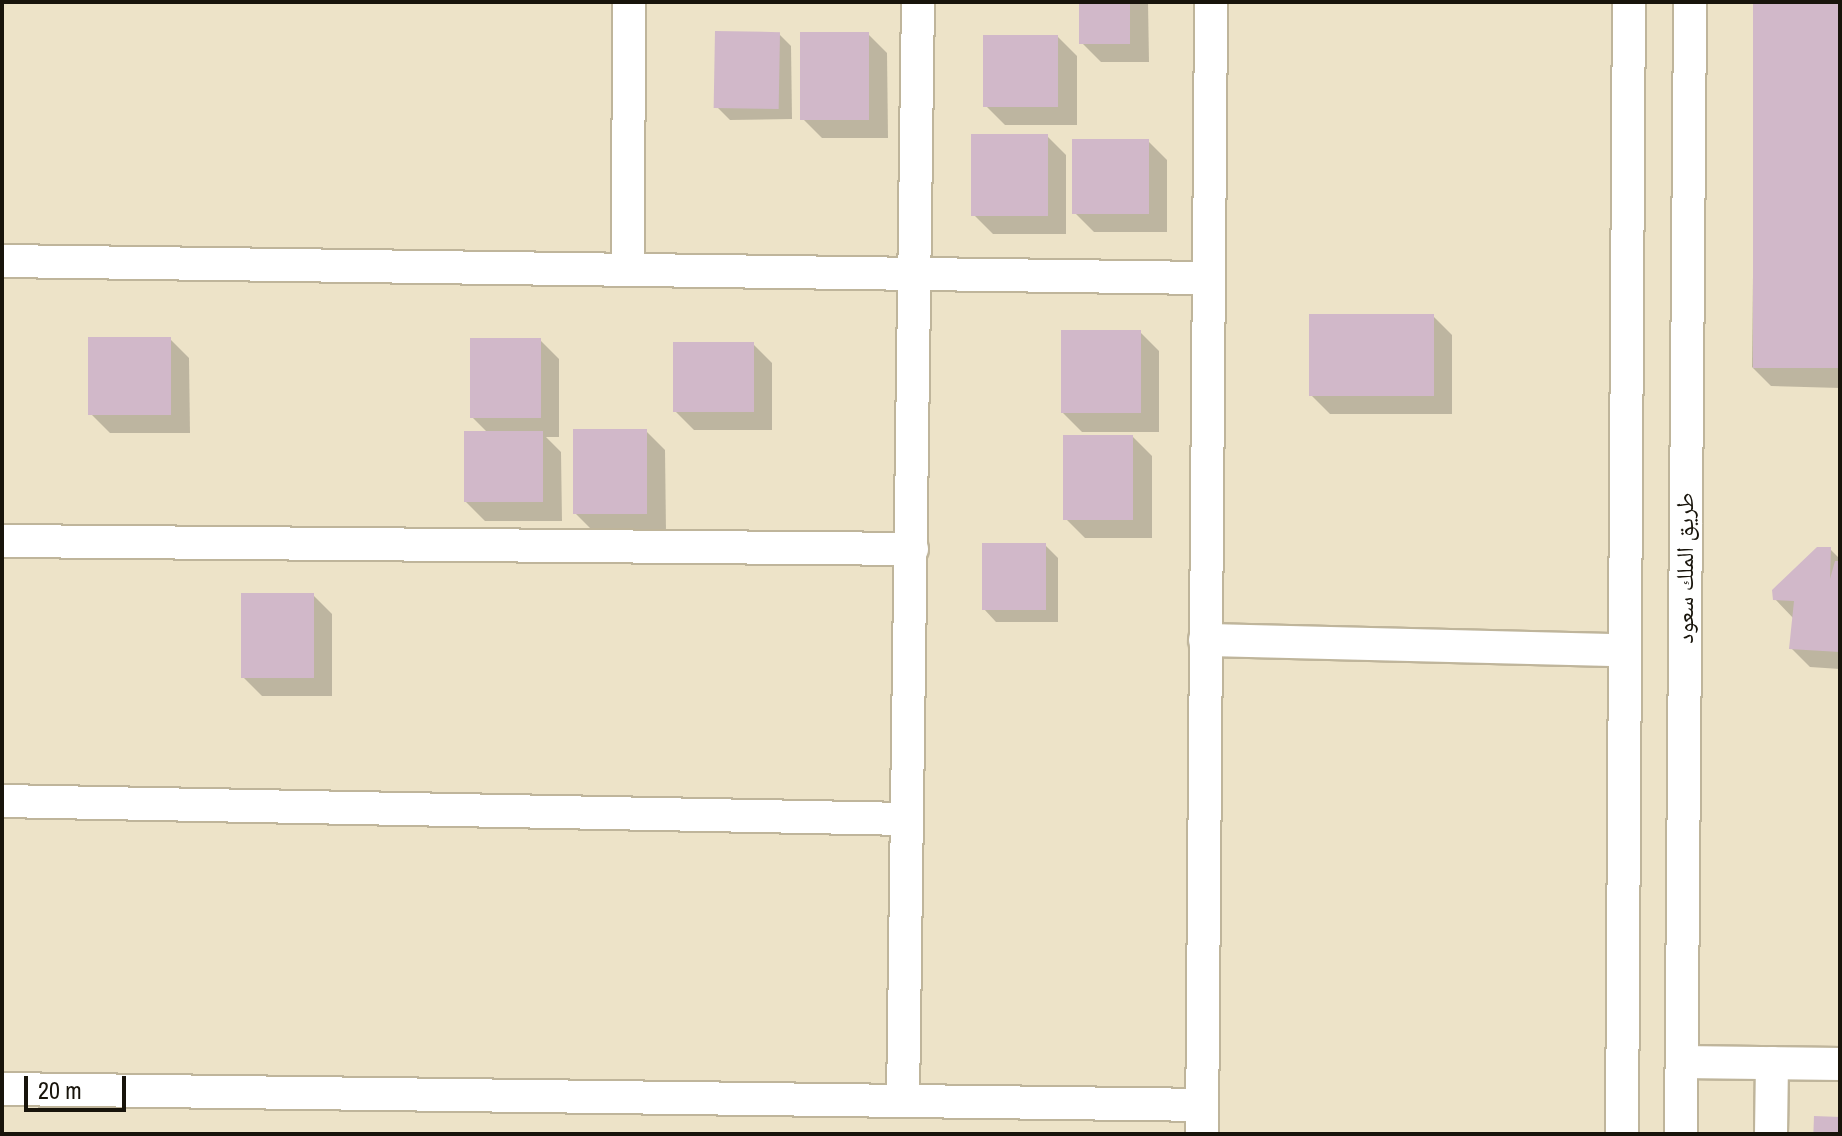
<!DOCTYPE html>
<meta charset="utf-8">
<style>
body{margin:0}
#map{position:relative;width:1842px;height:1136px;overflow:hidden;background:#ede3c8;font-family:"Archivo Narrow","Noto Naskh Arabic",sans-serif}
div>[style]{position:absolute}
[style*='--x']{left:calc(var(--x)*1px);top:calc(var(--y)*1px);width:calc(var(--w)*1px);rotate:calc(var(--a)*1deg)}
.shadow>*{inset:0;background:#0003}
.building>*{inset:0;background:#d1b8c9;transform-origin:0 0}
.roads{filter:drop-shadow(2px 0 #bfb59b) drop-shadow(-2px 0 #bfb59b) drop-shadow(0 2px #bfb59b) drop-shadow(0 -2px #bfb59b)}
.minor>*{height:32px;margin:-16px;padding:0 16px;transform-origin:16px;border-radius:16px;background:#fff}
span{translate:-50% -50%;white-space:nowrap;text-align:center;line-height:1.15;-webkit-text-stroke:6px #fff;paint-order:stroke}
.street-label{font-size:24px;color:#18140b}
.frame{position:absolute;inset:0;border:4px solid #18140b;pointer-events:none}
.scale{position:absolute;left:24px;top:1076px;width:102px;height:36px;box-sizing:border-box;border:4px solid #18140b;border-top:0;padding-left:10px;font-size:24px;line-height:28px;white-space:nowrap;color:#18140b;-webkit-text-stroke:6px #fff;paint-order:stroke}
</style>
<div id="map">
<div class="shadow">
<div style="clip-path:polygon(1081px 2px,1148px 2px,1149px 62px,1101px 62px,1082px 43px)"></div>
<div style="clip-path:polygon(1756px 2px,1840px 2px,1840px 388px,1771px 386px,1752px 367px)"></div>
<div style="clip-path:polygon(779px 34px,791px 46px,792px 119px,730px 120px,717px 107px)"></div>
<div style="clip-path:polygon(868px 34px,887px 53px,888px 138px,822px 138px,803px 119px)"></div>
<div style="clip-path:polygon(1058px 37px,1077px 56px,1077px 125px,1005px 125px,986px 106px)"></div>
<div style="clip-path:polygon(1047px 136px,1066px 155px,1066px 234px,993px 234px,974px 215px)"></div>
<div style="clip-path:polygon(1148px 141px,1167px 160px,1167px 232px,1094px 232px,1075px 213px)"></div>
<div style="clip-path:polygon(1433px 316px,1452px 335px,1452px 414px,1330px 414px,1311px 395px)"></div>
<div style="clip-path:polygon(1140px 332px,1159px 351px,1159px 432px,1082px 432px,1063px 413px)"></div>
<div style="clip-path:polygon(170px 339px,189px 358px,190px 433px,110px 433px,91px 414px)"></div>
<div style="clip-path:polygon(540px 340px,559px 359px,559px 437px,546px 437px,561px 452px,562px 521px,485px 521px,466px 502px,488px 433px,472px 417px)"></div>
<div style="clip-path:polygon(753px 344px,772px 363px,772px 430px,694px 430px,675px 411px)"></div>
<div style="clip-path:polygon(646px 431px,665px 450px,666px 532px,594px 532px,575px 513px)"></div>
<div style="clip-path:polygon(1133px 437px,1152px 456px,1152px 538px,1085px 538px,1066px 519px)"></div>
<div style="clip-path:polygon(1045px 545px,1058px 558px,1058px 622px,996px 622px,984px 609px)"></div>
<div style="clip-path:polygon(1830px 549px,1840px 559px,1840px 669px,1810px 667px,1791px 648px,1794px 619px,1775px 599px)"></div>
<div style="clip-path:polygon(313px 595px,332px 614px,332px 696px,262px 696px,243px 677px)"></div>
</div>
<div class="building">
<div style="left:1079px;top:2px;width:51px;height:42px"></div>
<div style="left:1753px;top:2px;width:87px;height:366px"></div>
<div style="left:715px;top:31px;width:65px;height:77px;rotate:1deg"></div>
<div style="left:800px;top:32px;width:69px;height:88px"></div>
<div style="left:983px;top:35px;width:75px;height:72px"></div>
<div style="left:971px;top:134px;width:77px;height:82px"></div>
<div style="left:1149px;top:139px;width:75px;height:77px;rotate:90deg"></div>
<div style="left:1309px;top:314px;width:125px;height:82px"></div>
<div style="left:1061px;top:330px;width:80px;height:83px"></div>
<div style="left:88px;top:337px;width:83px;height:78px"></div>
<div style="left:470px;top:338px;width:71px;height:80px"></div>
<div style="left:673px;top:342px;width:81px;height:70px"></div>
<div style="left:573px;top:429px;width:74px;height:85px"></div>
<div style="left:464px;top:431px;width:79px;height:71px"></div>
<div style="left:1063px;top:435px;width:70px;height:85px"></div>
<div style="left:982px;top:543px;width:64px;height:67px"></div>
<div style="clip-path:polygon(1817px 547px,1831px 547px,1830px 579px,1835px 561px,1840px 561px,1840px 652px,1789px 649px,1794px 601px,1773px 600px,1772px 590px)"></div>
<div style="left:241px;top:593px;width:73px;height:85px"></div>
<div style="left:1814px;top:1116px;width:26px;height:18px;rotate:2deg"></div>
</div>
<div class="roads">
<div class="minor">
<div style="--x:2;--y:261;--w:1206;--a:0.81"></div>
<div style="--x:628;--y:270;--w:268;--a:-89.8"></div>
<div style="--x:2;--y:541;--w:910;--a:0.5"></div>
<div style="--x:1205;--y:640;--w:420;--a:1.4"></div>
<div style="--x:2;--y:801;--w:905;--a:1.14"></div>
<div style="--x:1682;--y:1062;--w:158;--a:0.7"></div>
<div style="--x:2;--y:1089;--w:1200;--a:0.76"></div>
<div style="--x:903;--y:1101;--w:1099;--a:-89.22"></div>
<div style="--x:1202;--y:1134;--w:1132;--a:-89.54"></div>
<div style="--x:1622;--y:1134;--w:1132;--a:-89.65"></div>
<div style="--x:1681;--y:1134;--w:1132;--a:-89.54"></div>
<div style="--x:1771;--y:1134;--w:71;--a:-89.2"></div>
</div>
</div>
<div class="street-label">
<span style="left:1685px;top:568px;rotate:-90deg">طريق الملك سعود</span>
</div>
<div class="frame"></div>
<div class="scale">20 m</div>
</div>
